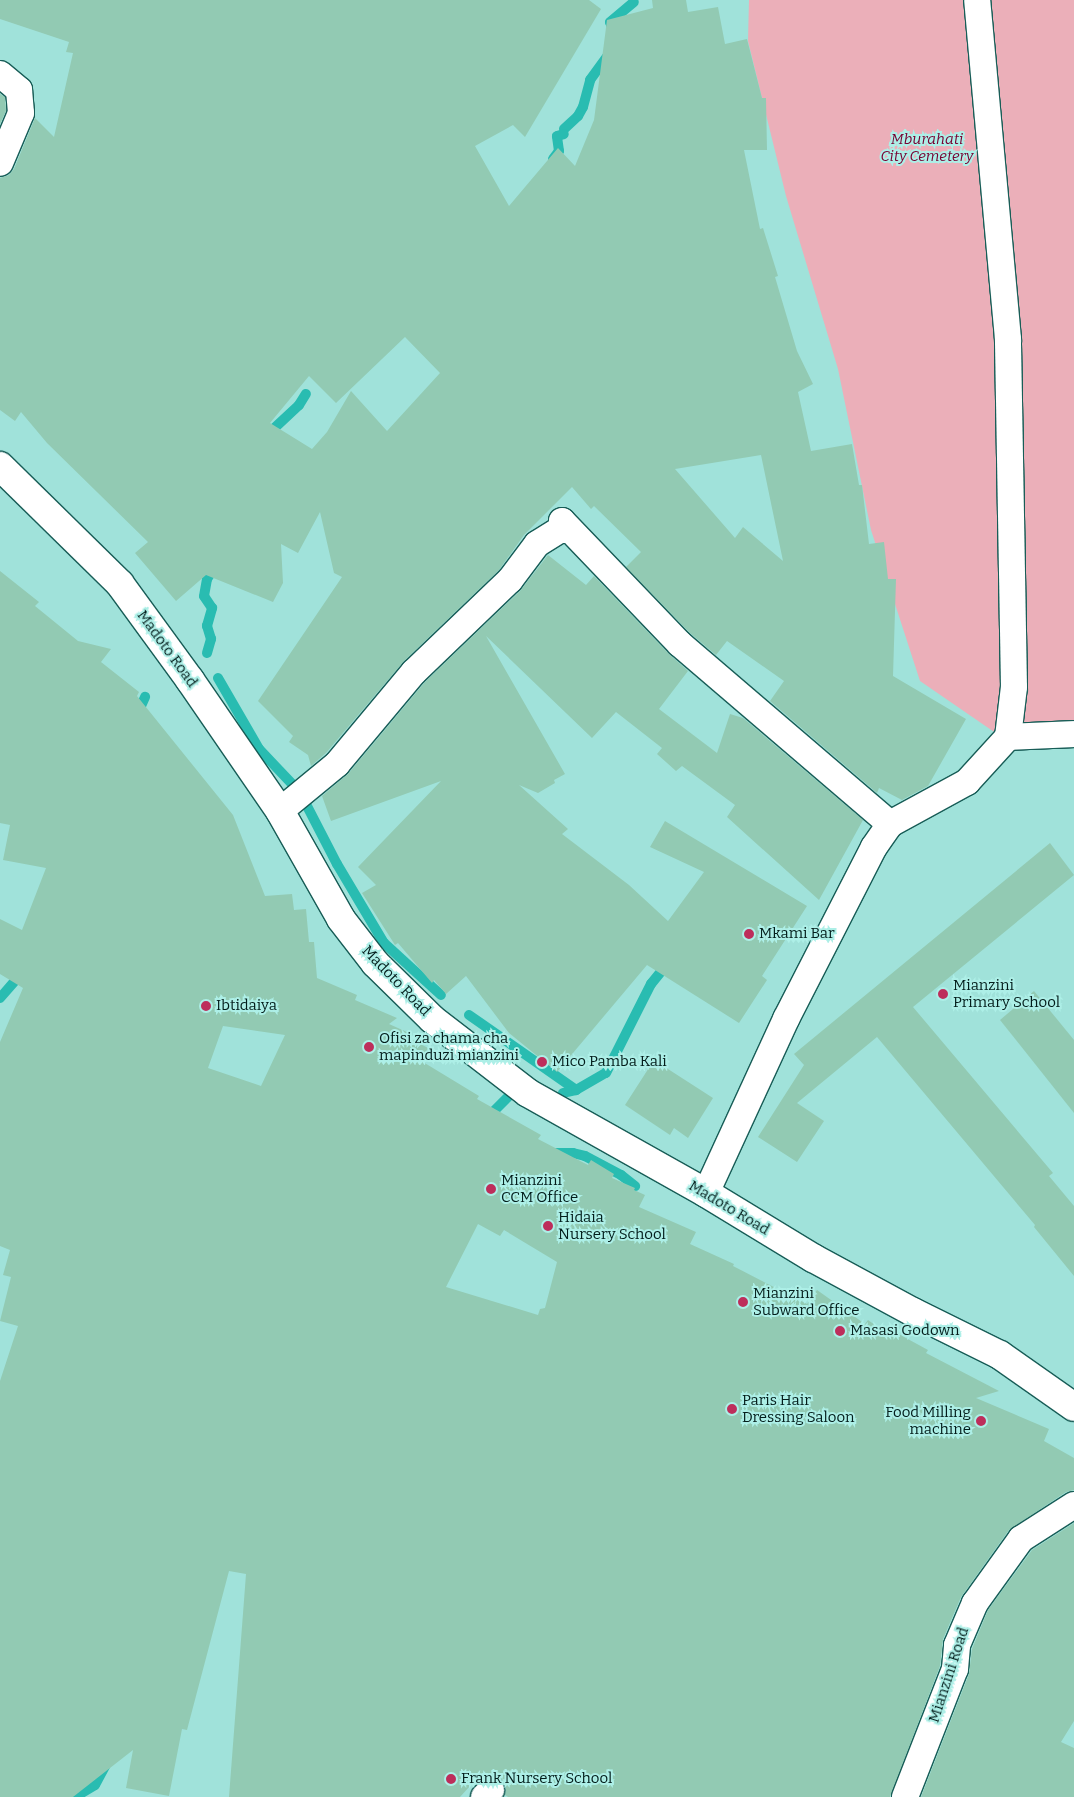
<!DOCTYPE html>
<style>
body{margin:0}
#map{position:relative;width:1074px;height:1797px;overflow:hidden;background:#a0e2da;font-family:Bitter,serif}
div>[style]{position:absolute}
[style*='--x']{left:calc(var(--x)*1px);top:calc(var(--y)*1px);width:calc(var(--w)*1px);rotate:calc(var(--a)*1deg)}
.green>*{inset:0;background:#ebafb9}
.stream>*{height:10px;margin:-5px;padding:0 5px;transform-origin:5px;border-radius:5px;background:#29bcb1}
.building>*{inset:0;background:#92cab3}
.roads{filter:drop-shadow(1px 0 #185d57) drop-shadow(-1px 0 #185d57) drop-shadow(0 1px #185d57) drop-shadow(0 -1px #185d57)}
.street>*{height:26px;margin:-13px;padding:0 13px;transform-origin:13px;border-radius:13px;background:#fff}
.secondary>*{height:28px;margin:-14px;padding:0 14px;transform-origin:14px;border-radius:14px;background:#fff}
.dots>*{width:14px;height:14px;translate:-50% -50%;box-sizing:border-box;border:2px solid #adefe7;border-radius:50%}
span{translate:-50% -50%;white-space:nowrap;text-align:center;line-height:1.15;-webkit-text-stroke:4px #adefe7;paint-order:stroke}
.park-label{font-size:15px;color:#780031;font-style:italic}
.street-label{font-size:15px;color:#031d1b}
.poi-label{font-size:15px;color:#031d1b}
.left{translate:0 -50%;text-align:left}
.right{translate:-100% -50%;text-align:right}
</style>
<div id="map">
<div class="green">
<div style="clip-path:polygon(749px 0,1074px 0,1074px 737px,1016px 747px,920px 681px,871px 530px,838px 369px,786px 196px,748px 41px)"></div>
</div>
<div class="stream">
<div style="--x:612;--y:28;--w:6;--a:-108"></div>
<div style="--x:610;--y:22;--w:31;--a:-40"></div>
<div style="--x:564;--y:129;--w:19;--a:-43"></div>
<div style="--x:578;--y:116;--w:10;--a:-61"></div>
<div style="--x:583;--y:107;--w:28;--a:-75"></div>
<div style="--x:590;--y:80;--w:31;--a:-54"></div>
<div style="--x:553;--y:159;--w:10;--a:-53"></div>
<div style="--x:559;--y:151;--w:15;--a:-98"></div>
<div style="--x:557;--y:136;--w:7;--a:-16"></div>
<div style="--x:268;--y:434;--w:42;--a:-43.1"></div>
<div style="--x:299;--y:405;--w:13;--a:-58"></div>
<div style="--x:207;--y:653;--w:15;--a:-74"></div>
<div style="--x:211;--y:639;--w:14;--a:-107"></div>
<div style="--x:207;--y:626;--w:19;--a:-74"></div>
<div style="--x:212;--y:608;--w:14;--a:-124"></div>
<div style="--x:204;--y:596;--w:17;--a:-80"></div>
<div style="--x:207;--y:579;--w:15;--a:-58"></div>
<div style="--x:218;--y:678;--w:82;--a:60"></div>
<div style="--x:259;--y:749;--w:51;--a:46.6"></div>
<div style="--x:137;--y:715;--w:20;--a:-66"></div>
<div style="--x:307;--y:806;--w:65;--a:62.7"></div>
<div style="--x:337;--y:864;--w:92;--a:59.3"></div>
<div style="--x:384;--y:943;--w:77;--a:42.4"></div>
<div style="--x:0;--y:998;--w:32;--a:-49"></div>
<div style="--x:469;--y:1015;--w:131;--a:35"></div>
<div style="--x:563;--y:1093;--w:13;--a:-13"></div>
<div style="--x:576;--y:1090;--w:34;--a:-30"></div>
<div style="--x:606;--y:1073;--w:100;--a:-63.2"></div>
<div style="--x:651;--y:984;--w:27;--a:-51"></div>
<div style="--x:486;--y:1119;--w:37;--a:-45"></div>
<div style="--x:556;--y:1158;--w:5;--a:-79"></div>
<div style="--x:557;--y:1153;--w:16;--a:0"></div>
<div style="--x:573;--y:1153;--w:12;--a:14"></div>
<div style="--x:585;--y:1156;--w:41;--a:27.8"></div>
<div style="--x:621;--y:1175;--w:18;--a:38"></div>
<div style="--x:75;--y:1797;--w:23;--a:-31"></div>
<div style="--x:95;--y:1785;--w:24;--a:-62"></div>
</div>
<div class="building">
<div style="clip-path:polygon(evenodd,0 0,589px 0,601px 9px,525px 137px,513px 125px,475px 146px,509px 206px,558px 148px,575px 166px,594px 120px,607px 20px,653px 8px,652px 0,686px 0,688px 12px,718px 7px,725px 44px,747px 39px,762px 98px,766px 98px,767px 150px,744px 150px,760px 229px,763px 228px,778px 276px,775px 277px,797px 351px,813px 384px,798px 392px,811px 451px,852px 444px,859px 485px,862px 485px,869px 544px,884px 542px,888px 579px,896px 579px,893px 676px,966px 719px,928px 786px,902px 800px,879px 788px,877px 793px,770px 701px,784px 681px,727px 641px,716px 655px,690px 633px,626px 567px,641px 552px,594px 506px,591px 509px,572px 487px,524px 535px,499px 570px,404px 661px,326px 753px,311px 766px,308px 755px,289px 742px,293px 736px,258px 701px,342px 577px,334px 573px,320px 512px,298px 553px,281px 544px,283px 583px,273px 602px,206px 575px,176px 601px,135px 553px,148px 542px,47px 443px,21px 412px,15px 421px,0 410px,0 178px,9px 175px,14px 169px,35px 118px,54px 137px,73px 53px,66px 52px,69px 42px,0 19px,0 0,405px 337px,440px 373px,387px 431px,351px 391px,327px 432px,312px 449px,270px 423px,309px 376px,336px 403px,405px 337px,0 0,761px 455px,783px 561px,743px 527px,735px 538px,675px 469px,761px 455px)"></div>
<div style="clip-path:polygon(0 94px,5px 97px,6px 111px,0 124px)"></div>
<div style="clip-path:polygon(548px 555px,586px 585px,594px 576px,669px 654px,688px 671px,659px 709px,717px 753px,730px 714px,743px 718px,863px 820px,819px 900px,727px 817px,735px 805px,682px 766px,676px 771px,657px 754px,662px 748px,616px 712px,592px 738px,486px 636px,565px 774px,554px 780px,555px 783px,538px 793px,519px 785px,568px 829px,562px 834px,629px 885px,668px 921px,704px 872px,650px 847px,665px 821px,807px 906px,762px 976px,767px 980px,739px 1023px,647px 965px,557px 1072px,509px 1033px,466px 976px,446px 994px,434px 980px,432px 983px,398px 943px,395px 945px,362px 893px,376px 885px,358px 867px,441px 781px,331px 821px,322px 796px,348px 774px,425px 682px,520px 591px)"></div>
<div style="clip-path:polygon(evenodd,0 571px,39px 602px,35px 606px,78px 641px,111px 649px,101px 662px,139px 692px,137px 696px,233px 815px,265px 896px,292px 894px,294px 910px,306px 909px,309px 942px,314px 942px,317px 978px,357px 995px,355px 1000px,397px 1018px,389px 1024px,409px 1033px,407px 1037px,430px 1049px,423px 1062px,479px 1096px,477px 1099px,541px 1135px,538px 1139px,588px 1165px,591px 1160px,614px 1174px,612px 1178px,635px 1188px,634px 1190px,645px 1195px,639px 1207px,696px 1232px,690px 1244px,734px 1264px,733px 1266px,807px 1304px,817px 1290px,865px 1324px,868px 1320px,882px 1330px,884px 1326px,928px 1350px,926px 1353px,999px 1391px,976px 1398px,1049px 1429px,1044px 1441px,1074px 1458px,1074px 1490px,1066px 1492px,1009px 1530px,961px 1597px,943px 1639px,940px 1666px,890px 1797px,508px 1797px,505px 1795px,506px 1787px,501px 1779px,494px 1775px,484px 1777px,481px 1774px,460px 1797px,229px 1797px,246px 1574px,229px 1571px,187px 1730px,182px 1729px,169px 1796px,126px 1788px,133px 1750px,73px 1797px,0 1797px,0 1381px,18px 1326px,0 1321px,11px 1277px,3px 1275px,10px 1250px,0 1246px,0 1042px,23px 988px,0 974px,0 919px,22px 930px,46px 868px,3px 860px,10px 825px,0 823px,0 571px,223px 1026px,285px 1035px,261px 1086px,208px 1068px,223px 1026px,0 571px,478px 1224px,500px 1236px,504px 1230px,557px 1262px,545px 1308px,540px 1309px,538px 1315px,446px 1287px,478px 1224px)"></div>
<div style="clip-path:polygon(1050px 843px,1074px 875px,913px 1007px,1053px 1173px,1049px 1176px,1074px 1206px,1074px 1276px,1034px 1227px,1035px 1225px,877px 1037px,797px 1103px,824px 1121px,797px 1162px,758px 1137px,804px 1065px,794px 1054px)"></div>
<div style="clip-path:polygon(1034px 991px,1074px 1040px,1074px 1113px,1000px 1020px)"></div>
<div style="clip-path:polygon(654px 1060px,713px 1098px,688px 1138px,674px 1128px,670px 1135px,625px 1105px)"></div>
<div style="clip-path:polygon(1074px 1523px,1074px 1721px,1061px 1742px,1074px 1748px,1074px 1797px,921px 1797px,969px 1674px,972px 1649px,988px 1610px,1032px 1550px)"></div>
</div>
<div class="roads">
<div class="street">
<div style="--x:0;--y:74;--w:25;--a:40"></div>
<div style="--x:19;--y:90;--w:23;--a:85"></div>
<div style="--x:21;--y:113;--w:54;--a:112.8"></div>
<div style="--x:1008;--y:737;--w:66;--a:-2.6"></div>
<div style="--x:280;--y:811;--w:74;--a:-39.5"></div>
<div style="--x:337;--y:764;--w:120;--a:-50.1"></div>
<div style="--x:414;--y:672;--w:133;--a:-43.8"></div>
<div style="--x:510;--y:580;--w:45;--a:-53.1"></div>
<div style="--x:537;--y:544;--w:26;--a:-32"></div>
<div style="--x:559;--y:530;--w:8;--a:0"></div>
<div style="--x:567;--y:530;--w:10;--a:-119"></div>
<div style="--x:562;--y:521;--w:170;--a:46.2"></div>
<div style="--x:680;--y:644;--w:277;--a:40.6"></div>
<div style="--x:706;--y:1193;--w:192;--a:-65.3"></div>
<div style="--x:786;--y:1019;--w:193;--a:-62.9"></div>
<div style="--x:874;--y:847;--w:28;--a:-55"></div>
<div style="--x:890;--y:824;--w:88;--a:-28.6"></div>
<div style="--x:967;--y:782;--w:61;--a:-47.7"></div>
<div style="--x:1008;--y:737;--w:50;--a:-83.2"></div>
<div style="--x:1014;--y:687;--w:348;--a:-91"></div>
<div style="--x:1008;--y:339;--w:340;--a:-95.2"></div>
<div style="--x:484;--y:1797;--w:10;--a:-45"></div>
<div style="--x:905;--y:1797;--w:137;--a:-68.7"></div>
<div style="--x:955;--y:1669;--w:24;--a:-85"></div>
<div style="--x:957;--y:1645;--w:46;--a:-66.8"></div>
<div style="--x:975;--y:1603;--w:79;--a:-54.3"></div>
<div style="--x:1021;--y:1539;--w:63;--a:-32.7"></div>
</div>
<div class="secondary">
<div style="--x:0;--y:466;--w:168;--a:44.5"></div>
<div style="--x:120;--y:584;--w:119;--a:53.9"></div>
<div style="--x:190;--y:680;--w:159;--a:55.5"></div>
<div style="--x:280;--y:811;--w:124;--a:60.5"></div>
<div style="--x:341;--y:919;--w:56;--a:52.3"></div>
<div style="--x:375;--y:963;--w:80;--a:44.5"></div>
<div style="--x:432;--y:1019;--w:121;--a:37.6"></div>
<div style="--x:528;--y:1093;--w:204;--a:29.3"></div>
<div style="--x:706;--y:1193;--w:125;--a:31.3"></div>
<div style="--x:813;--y:1258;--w:114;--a:28.4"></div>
<div style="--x:913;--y:1312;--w:97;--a:26.3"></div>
<div style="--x:1000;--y:1355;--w:90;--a:35.1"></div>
</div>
</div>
<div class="dots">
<div style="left:749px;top:934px;background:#bd2e5b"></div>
<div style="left:943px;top:994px;background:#bd2e5b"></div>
<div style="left:206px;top:1006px;background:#bd2e5b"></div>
<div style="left:369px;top:1047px;background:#bd2e5b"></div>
<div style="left:542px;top:1062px;background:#bd2e5b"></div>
<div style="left:491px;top:1189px;background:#bd2e5b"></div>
<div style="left:548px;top:1226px;background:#bd2e5b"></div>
<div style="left:743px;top:1302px;background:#bd2e5b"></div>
<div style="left:840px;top:1331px;background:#bd2e5b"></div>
<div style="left:732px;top:1409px;background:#bd2e5b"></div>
<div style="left:981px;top:1421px;background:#bd2e5b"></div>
<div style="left:451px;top:1779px;background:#bd2e5b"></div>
</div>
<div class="park-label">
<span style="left:927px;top:148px">Mburahati<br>City Cemetery</span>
</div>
<div class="street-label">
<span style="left:167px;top:649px;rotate:54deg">Madoto Road</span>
<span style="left:396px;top:981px;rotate:46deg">Madoto Road</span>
<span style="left:729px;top:1208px;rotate:31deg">Madoto Road</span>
<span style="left:949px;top:1675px;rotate:-72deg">Mianzini Road</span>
</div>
<div class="poi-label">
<span class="left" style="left:759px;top:934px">Mkami Bar</span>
<span class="left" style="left:953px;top:994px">Mianzini<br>Primary School</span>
<span class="left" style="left:216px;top:1006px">Ibtidaiya</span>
<span class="left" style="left:379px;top:1047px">Ofisi za chama cha<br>mapinduzi mianzini</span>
<span class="left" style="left:552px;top:1062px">Mico Pamba Kali</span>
<span class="left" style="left:501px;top:1189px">Mianzini<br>CCM Office</span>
<span class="left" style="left:558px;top:1226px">Hidaia<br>Nursery School</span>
<span class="left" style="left:753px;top:1302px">Mianzini<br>Subward Office</span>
<span class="left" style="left:850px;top:1331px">Masasi Godown</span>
<span class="left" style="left:742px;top:1409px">Paris Hair<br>Dressing Saloon</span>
<span class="right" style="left:971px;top:1421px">Food Milling<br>machine</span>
<span class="left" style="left:461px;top:1779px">Frank Nursery School</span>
</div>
</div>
